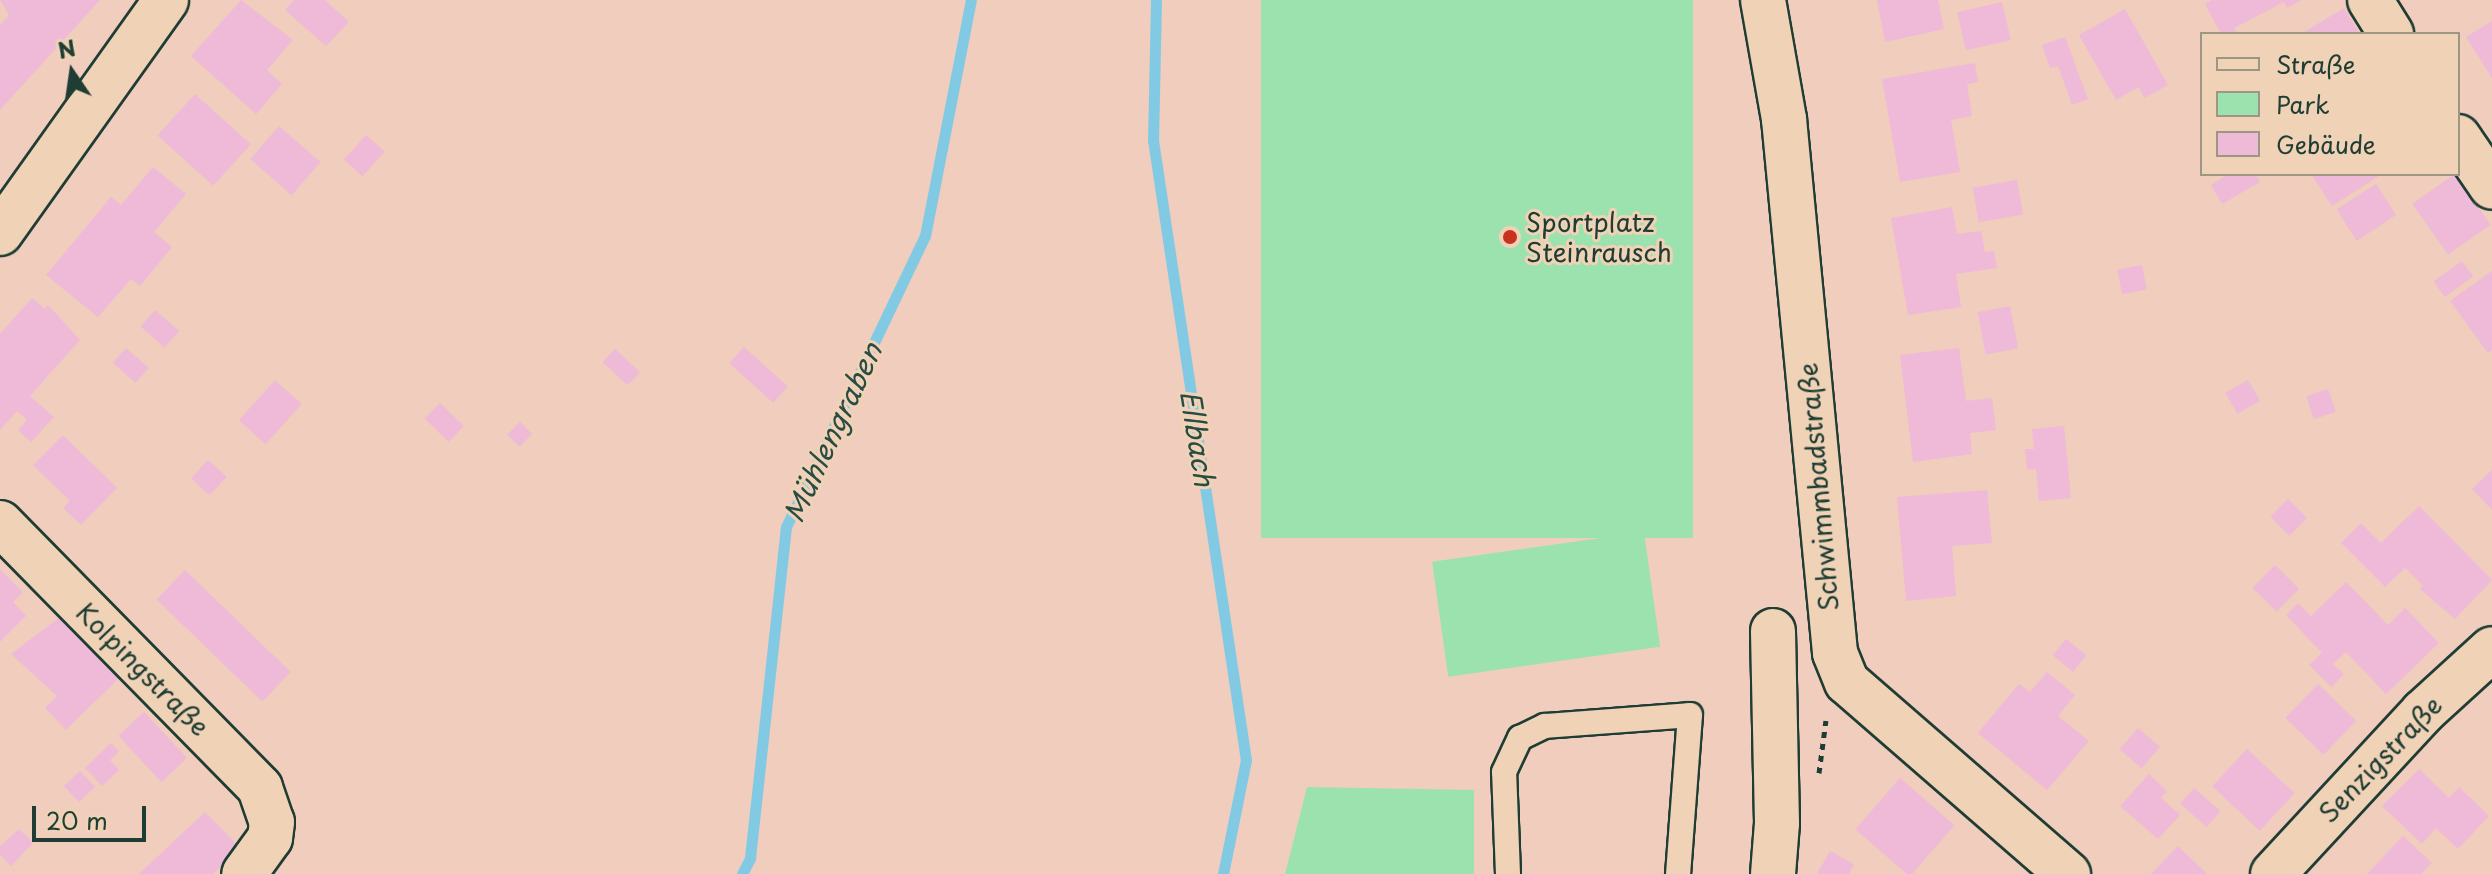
<!DOCTYPE html>
<meta charset="utf-8">
<style>
body{margin:0}
#map{position:relative;width:2492px;height:874px;overflow:hidden;background:#f0cdbd;font-family:"Playpen Sans",sans-serif}
div>[style]{position:absolute}
[style*='--x']{left:calc(var(--x)*1px);top:calc(var(--y)*1px);width:calc(var(--w)*1px);rotate:calc(var(--a)*1deg)}
.green>*{inset:0;background:#9ce2af;transform-origin:0 0}
.stream>*{height:11px;margin:-5.5px;padding:0 5.5px;transform-origin:5.5px;border-radius:5.5px;background:#82cae3}
.building>*{inset:0;background:#eebad7;transform-origin:0 0}
.path>*{height:5px;margin-top:-2.5px;transform-origin:0;background:repeating-linear-gradient(90deg,#1f3d34 0 6px,transparent 0 12px)}
.roads{filter:drop-shadow(2px 0 #1f3d34) drop-shadow(-2px 0 #1f3d34) drop-shadow(0 2px #1f3d34) drop-shadow(0 -2px #1f3d34)}
.lane>*{height:24px;margin:-12px;padding:0 12px;transform-origin:12px;border-radius:12px;background:#f0d2b6}
.street>*{height:44px;margin:-22px;padding:0 22px;transform-origin:22px;border-radius:22px;background:#f0d2b6}
.secondary>*{height:44px;margin:-22px;padding:0 22px;transform-origin:22px;border-radius:22px;background:#f0d2b6}
.dots>*{width:22px;height:22px;translate:-50% -50%;box-sizing:border-box;border:4px solid #f0d2b6;border-radius:50%}
span{translate:-50% -50%;white-space:nowrap;text-align:center;line-height:1.15;-webkit-text-stroke:6px #f0d2b6;paint-order:stroke}
.poi-label{font-size:26px;color:#1f3d34}
.left{translate:0 -50%;text-align:left}
.street-label{font-size:26px;color:#1f3d34}
.water-label{font-size:28px;color:#294b46;font-style:italic}
.legend{position:absolute;left:2200px;top:32px;width:260px;height:144px;box-sizing:border-box;background:#f0d2b6;border:2px solid #9c9682;margin:0;padding:10px 14px;list-style:none;font-size:24px;color:#1f3d34}
.legend li{display:flex;align-items:center;gap:16px;height:40px}
.legend b{width:40px;border:2px solid #9c9682}
.north{position:absolute;left:32px;top:32px;width:80px;height:80px;-webkit-text-stroke:6px #f0d2b6;paint-order:stroke;rotate:347deg;font-size:22px;font-weight:700;line-height:32px;text-align:center;color:#1f3d34}
.north::after{content:'';display:block;margin:auto;width:28px;height:36px;background:#1f3d34;clip-path:polygon(50% 0,100% 100%,50% 72%,0 100%)}
.scale{position:absolute;left:32px;top:806px;width:114px;height:36px;box-sizing:border-box;border:4px solid #1f3d34;border-top:0;padding-left:10px;font-size:24px;line-height:28px;white-space:nowrap;color:#1f3d34;-webkit-text-stroke:6px #f0d2b6;paint-order:stroke}
</style>
<div id="map">
<div class="green">
<div style="left:1261px;top:0;width:432px;height:538px"></div>
<div style="left:1644px;top:532px;width:116px;height:214px;rotate:82deg"></div>
<div style="clip-path:polygon(1307px 787px,1474px 790px,1474px 874px,1285px 874px)"></div>
</div>
<div class="stream">
<div style="--x:1156;--y:0;--w:140;--a:91.2"></div>
<div style="--x:1153;--y:140;--w:627;--a:81.47"></div>
<div style="--x:1246;--y:760;--w:116;--a:101.4"></div>
<div style="--x:742;--y:874;--w:18;--a:-63"></div>
<div style="--x:750;--y:858;--w:333;--a:-83.8"></div>
<div style="--x:786;--y:527;--w:322;--a:-64.5"></div>
<div style="--x:925;--y:236;--w:240;--a:-79"></div>
</div>
<div class="building">
<div style="clip-path:polygon(0 0,100px 0,0 110px,0 25px,9px 15px)"></div>
<div style="clip-path:polygon(241px 0,293px 40px,267px 70px,282px 84px,256px 114px,191px 56px)"></div>
<div style="clip-path:polygon(294px 0,325px 0,349px 22px,326px 46px,285px 10px)"></div>
<div style="clip-path:polygon(1877px 0,1938px 0,1944px 29px,1885px 42px)"></div>
<div style="clip-path:polygon(2212px 0,2302px 0,2287px 8px,2284px 2px,2234px 28px,2238px 34px,2221px 34px,2205px 4px)"></div>
<div style="left:2002px;top:2px;width:39px;height:46px;rotate:77deg"></div>
<div style="clip-path:polygon(2344px 8px,2360px 34px,2301px 34px)"></div>
<div style="clip-path:polygon(2125px 9px,2168px 85px,2144px 98px,2139px 87px,2116px 100px,2079px 35px)"></div>
<div style="clip-path:polygon(2492px 21px,2492px 78px,2466px 37px)"></div>
<div style="clip-path:polygon(2065px 37px,2088px 99px,2072px 105px,2058px 66px,2050px 68px,2042px 45px)"></div>
<div style="clip-path:polygon(1975px 63px,1978px 82px,1967px 84px,1972px 116px,1951px 120px,1960px 172px,1900px 182px,1882px 79px)"></div>
<div style="left:195px;top:94px;width:75px;height:56px;rotate:42deg"></div>
<div style="left:279px;top:126px;width:55px;height:44px;rotate:41deg"></div>
<div style="left:366px;top:135px;width:25px;height:33px;rotate:42deg"></div>
<div style="clip-path:polygon(153px 167px,186px 194px,154px 232px,172px 247px,140px 286px,131px 279px,98px 317px,46px 275px,111px 197px,121px 205px)"></div>
<div style="clip-path:polygon(2229px 174px,2255px 174px,2260px 182px,2222px 204px,2211px 185px)"></div>
<div style="clip-path:polygon(2311px 174px,2382px 174px,2332px 206px)"></div>
<div style="left:2455px;top:174px;width:62px;height:52px;rotate:55deg"></div>
<div style="left:2017px;top:180px;width:35px;height:45px;rotate:80deg"></div>
<div style="left:2376px;top:184px;width:37px;height:47px;rotate:57deg"></div>
<div style="clip-path:polygon(1952px 207px,1957px 234px,1981px 231px,1985px 252px,1994px 251px,1997px 268px,1956px 274px,1961px 307px,1908px 315px,1891px 218px)"></div>
<div style="left:2462px;top:261px;width:19px;height:35px;rotate:54deg"></div>
<div style="left:2142px;top:265px;width:25px;height:25px;rotate:79deg"></div>
<div style="clip-path:polygon(2492px 271px,2492px 350px,2488px 353px,2450px 301px)"></div>
<div style="clip-path:polygon(32px 298px,45px 309px,48px 305px,80px 340px,30px 396px,54px 417px,31px 442px,18px 430px,27px 420px,17px 411px,0 430px,0 334px)"></div>
<div style="left:2010px;top:306px;width:43px;height:33px;rotate:79deg"></div>
<div style="left:155px;top:310px;width:32px;height:22px;rotate:41deg"></div>
<div style="left:744px;top:347px;width:59px;height:22px;rotate:42deg"></div>
<div style="left:126px;top:348px;width:30px;height:20px;rotate:41deg"></div>
<div style="clip-path:polygon(1959px 348px,1966px 401px,1992px 398px,1996px 430px,1970px 433px,1972px 454px,1913px 462px,1900px 355px)"></div>
<div style="left:615px;top:349px;width:34px;height:18px;rotate:43deg"></div>
<div style="left:275px;top:380px;width:36px;height:54px;rotate:42deg"></div>
<div style="left:2248px;top:380px;width:24px;height:26px;rotate:60deg"></div>
<div style="left:2328px;top:389px;width:24px;height:23px;rotate:71deg"></div>
<div style="left:440px;top:403px;width:33px;height:22px;rotate:44deg"></div>
<div style="left:520px;top:422px;width:17px;height:18px;rotate:45deg"></div>
<div style="clip-path:polygon(2064px 426px,2071px 498px,2039px 501px,2036px 469px,2027px 470px,2025px 449px,2034px 449px,2032px 429px)"></div>
<div style="clip-path:polygon(63px 435px,117px 488px,81px 525px,63px 508px,70px 501px,33px 465px)"></div>
<div style="left:208px;top:460px;width:25px;height:25px;rotate:42deg"></div>
<div style="clip-path:polygon(2492px 470px,2492px 510px,2472px 489px)"></div>
<div style="clip-path:polygon(1987px 490px,1992px 543px,1952px 546px,1956px 596px,1906px 601px,1897px 497px)"></div>
<div style="left:2288px;top:499px;width:27px;height:25px;rotate:45deg"></div>
<div style="clip-path:polygon(2419px 506px,2492px 580px,2455px 619px,2420px 589px,2423px 586px,2405px 568px,2385px 587px,2341px 543px,2361px 523px,2381px 543px)"></div>
<div style="left:2275px;top:565px;width:34px;height:32px;rotate:45deg"></div>
<div style="clip-path:polygon(0 569px,23px 592px,13px 602px,26px 616px,0 642px)"></div>
<div style="left:185px;top:570px;width:147px;height:41px;rotate:44deg"></div>
<div style="clip-path:polygon(2346px 582px,2388px 625px,2405px 608px,2439px 643px,2386px 694px,2346px 652px,2333px 664px,2344px 674px,2331px 687px,2309px 665px,2322px 653px,2286px 615px,2298px 603px,2311px 616px)"></div>
<div style="clip-path:polygon(60px 617px,119px 678px,66px 730px,45px 708px,57px 696px,11px 654px)"></div>
<div style="left:2066px;top:639px;width:26px;height:21px;rotate:39deg"></div>
<div style="clip-path:polygon(2047px 672px,2075px 695px,2058px 716px,2089px 741px,2047px 790px,1978px 733px,2019px 684px,2030px 692px)"></div>
<div style="left:2318px;top:684px;width:53px;height:47px;rotate:44deg"></div>
<div style="left:144px;top:712px;width:63px;height:35px;rotate:47deg"></div>
<div style="left:2138px;top:728px;width:29px;height:28px;rotate:41deg"></div>
<div style="clip-path:polygon(111px 743px,119px 751px,110px 760px,119px 770px,102px 786px,85px 768px)"></div>
<div style="left:2247px;top:749px;width:65px;height:51px;rotate:43deg"></div>
<div style="clip-path:polygon(2419px 769px,2449px 798px,2459px 787px,2489px 816px,2458px 849px,2436px 828px,2422px 844px,2382px 806px)"></div>
<div style="left:80px;top:771px;width:22px;height:22px;rotate:47deg"></div>
<div style="clip-path:polygon(2149px 774px,2167px 791px,2161px 798px,2180px 815px,2158px 839px,2120px 806px)"></div>
<div style="left:1900px;top:778px;width:72px;height:68px;rotate:41deg"></div>
<div style="left:2194px;top:788px;width:35px;height:21px;rotate:41deg"></div>
<div style="clip-path:polygon(205px 812px,240px 848px,213px 874px,139px 874px)"></div>
<div style="clip-path:polygon(19px 829px,33px 843px,11px 866px,0 855px,0 846px)"></div>
<div style="clip-path:polygon(2403px 836px,2432px 863px,2421px 874px,2367px 874px)"></div>
<div style="clip-path:polygon(2178px 846px,2207px 874px,2151px 874px)"></div>
<div style="clip-path:polygon(1830px 851px,1854px 864px,1849px 874px,1817px 874px)"></div>
</div>
<div class="path">
<div style="--x:1819;--y:773;--w:53;--a:-82.5"></div>
</div>
<div class="roads">
<div class="lane">
<div style="--x:1508;--y:874;--w:102;--a:-92.2"></div>
<div style="--x:1504;--y:772;--w:38;--a:-65"></div>
<div style="--x:1520;--y:738;--w:28;--a:-26"></div>
<div style="--x:1545;--y:726;--w:145;--a:-4.3"></div>
<div style="--x:1690;--y:715;--w:159;--a:94.3"></div>
</div>
<div class="street">
<div style="--x:1763;--y:0;--w:121;--a:80"></div>
<div style="--x:1784;--y:119;--w:536;--a:84.54"></div>
<div style="--x:1835;--y:653;--w:31;--a:68"></div>
<div style="--x:1847;--y:682;--w:293;--a:41"></div>
<div style="--x:2370;--y:0;--w:40;--a:58"></div>
<div style="--x:2458;--y:137;--w:60;--a:55.8"></div>
<div style="--x:0;--y:523;--w:371;--a:45.5"></div>
<div style="--x:260;--y:788;--w:36;--a:71"></div>
<div style="--x:272;--y:822;--w:16;--a:97"></div>
<div style="--x:270;--y:838;--w:44;--a:125.8"></div>
<div style="--x:1773;--y:874;--w:51;--a:-85.5"></div>
<div style="--x:1777;--y:823;--w:192;--a:-91.2"></div>
<div style="--x:2273;--y:874;--w:221;--a:-47.2"></div>
<div style="--x:2423;--y:712;--w:93;--a:-42.4"></div>
</div>
<div class="secondary">
<div style="--x:0;--y:233;--w:286;--a:-54.5"></div>
</div>
</div>
<div class="dots">
<div style="left:1510px;top:237px;background:#c8321e"></div>
</div>
<div class="poi-label">
<span class="left" style="left:1526px;top:237px">Sportplatz<br>Steinrausch</span>
</div>
<div class="street-label">
<span style="left:1818px;top:487px;rotate:-95deg">Schwimmbadstraße</span>
<span style="left:143px;top:669px;rotate:45deg">Kolpingstraße</span>
<span style="left:2380px;top:759px;rotate:-46deg">Senzigstraße</span>
</div>
<div class="water-label">
<span style="left:832px;top:432px;rotate:-65deg">Mühlengraben</span>
<span style="left:1198px;top:438px;rotate:81deg">Ellbach</span>
</div>
<ul class="legend">
<li><b style="height:10px;background:#f0d2b6"></b>Straße</li>
<li><b style="height:22px;background:#9ce2af"></b>Park</li>
<li><b style="height:22px;background:#eebad7"></b>Gebäude</li>
</ul>
<div class="north">N</div>
<div class="scale">20 m</div>
</div>
